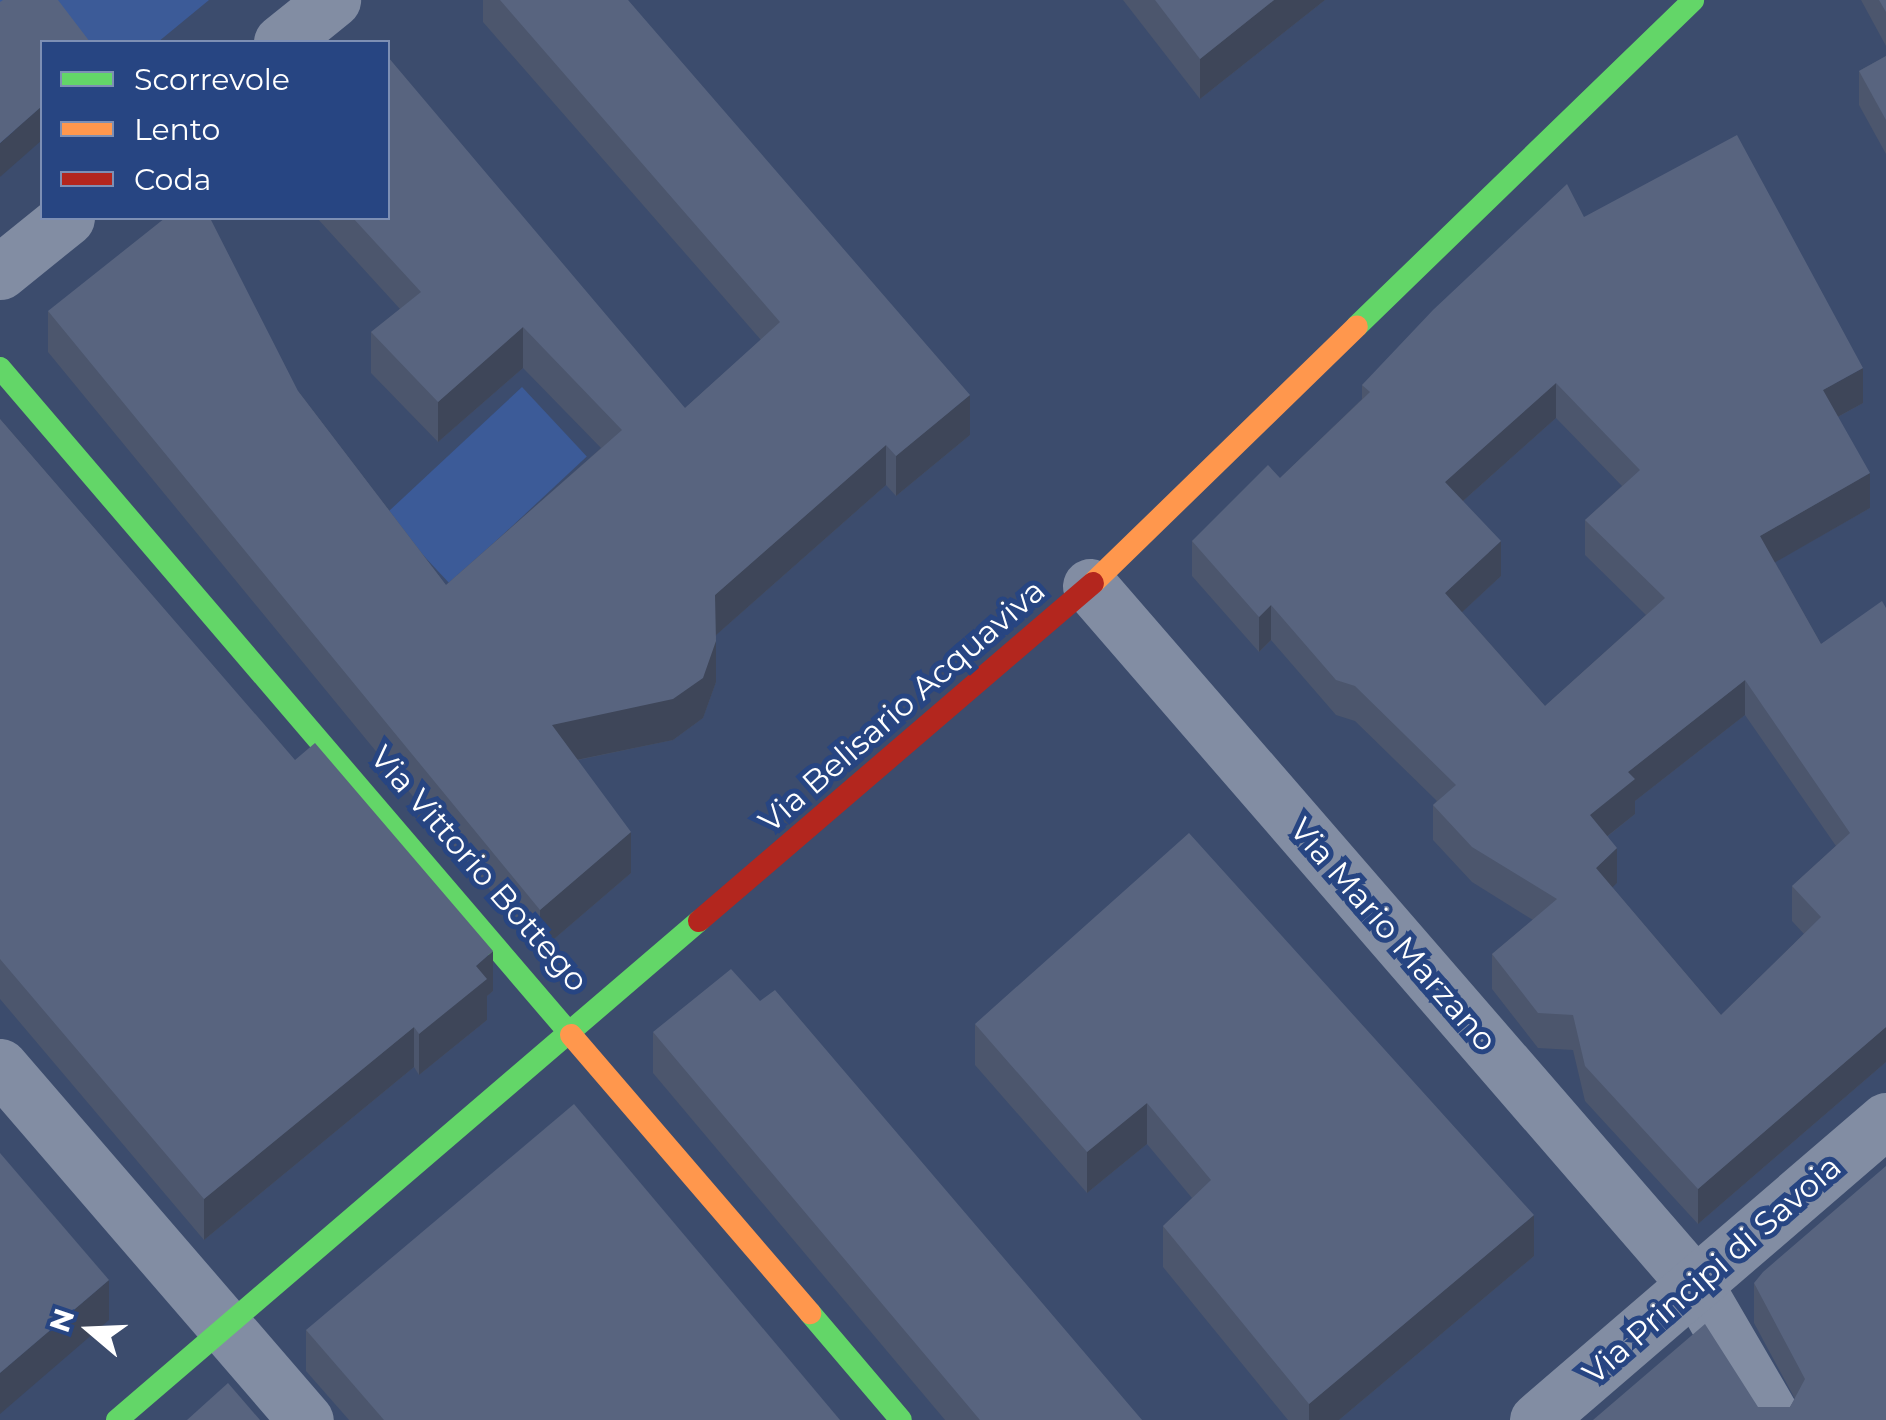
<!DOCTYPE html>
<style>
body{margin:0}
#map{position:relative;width:1886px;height:1420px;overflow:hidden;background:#3c4c6d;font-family:Montserrat,sans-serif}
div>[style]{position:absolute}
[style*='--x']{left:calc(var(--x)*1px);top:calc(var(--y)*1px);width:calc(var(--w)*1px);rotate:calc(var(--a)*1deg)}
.green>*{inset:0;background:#3c5b98;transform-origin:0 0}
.street>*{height:55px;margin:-27.5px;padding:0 27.5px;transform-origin:27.5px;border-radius:27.5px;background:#828da3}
.fast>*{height:22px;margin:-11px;padding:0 11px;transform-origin:11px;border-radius:11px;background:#63d668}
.slow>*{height:22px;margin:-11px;padding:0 11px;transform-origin:11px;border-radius:11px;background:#ff974d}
.jam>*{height:22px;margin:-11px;padding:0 11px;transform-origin:11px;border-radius:11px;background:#b3261e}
.wall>*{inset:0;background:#4c566d}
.shaded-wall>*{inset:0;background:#3e4659}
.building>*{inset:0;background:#58647f}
span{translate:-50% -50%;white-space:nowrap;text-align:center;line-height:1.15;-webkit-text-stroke:10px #274582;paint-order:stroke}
.street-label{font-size:32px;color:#fff}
.legend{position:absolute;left:40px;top:40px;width:350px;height:180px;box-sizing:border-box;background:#274582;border:2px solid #7d8fb4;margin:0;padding:12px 18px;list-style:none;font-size:30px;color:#fff}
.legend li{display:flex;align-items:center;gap:20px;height:50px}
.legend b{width:50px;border:2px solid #7d8fb4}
.north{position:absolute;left:40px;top:1280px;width:100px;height:100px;-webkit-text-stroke:8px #274582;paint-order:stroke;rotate:289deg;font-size:28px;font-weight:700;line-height:40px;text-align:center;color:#fff}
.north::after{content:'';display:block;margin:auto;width:35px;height:45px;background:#fff;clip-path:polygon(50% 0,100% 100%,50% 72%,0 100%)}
</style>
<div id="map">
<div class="green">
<div style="clip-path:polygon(0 0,209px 0,158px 42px,42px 42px,0 177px)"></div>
<div style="left:522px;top:387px;width:95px;height:187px;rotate:47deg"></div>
</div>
<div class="street">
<div style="--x:281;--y:42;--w:67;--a:-38.9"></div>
<div style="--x:0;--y:272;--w:86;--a:-38.9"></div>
<div style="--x:1090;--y:586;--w:924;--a:49.08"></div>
<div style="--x:1695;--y:1284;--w:157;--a:59.8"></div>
<div style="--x:0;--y:1066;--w:468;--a:49.2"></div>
<div style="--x:1537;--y:1420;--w:460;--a:-40.7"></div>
</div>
<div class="fast">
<div style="--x:1357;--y:326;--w:468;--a:-44.1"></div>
<div style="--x:0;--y:368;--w:878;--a:49.43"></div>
<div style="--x:810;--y:1313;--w:140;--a:49.6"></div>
<div style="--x:117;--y:1420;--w:767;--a:-40.61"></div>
</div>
<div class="slow">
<div style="--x:1093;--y:583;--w:368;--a:-44.2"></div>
<div style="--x:571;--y:1035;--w:367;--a:49.3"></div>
</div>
<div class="jam">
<div style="--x:699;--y:921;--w:519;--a:-40.63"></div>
</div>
<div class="wall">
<div style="clip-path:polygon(483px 0,628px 0,970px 435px,896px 496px,886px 485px,716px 635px,716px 682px,703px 718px,673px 740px,578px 760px,631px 873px,540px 951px,48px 352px,48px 311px,298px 391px,446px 585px,601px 448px,523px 368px,438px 442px,371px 373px,371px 332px,400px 309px,317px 218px,388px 218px,685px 408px,761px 340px,483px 22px)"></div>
<div style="clip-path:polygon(1123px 0,1325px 0,1200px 99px)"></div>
<div style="clip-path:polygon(1861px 0,1886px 0,1886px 46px)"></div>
<div style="clip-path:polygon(1886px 56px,1886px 154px,1859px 105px,1859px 71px)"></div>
<div style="clip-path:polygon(evenodd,1584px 217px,1863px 403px,1838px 417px,1870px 508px,1775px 562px,1821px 644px,1886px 608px,1886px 1062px,1698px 1224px,1585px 1101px,1573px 1050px,1538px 1048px,1492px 989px,1492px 954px,1533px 920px,1472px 882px,1433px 840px,1433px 805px,1437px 801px,1355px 721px,1336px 715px,1271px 640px,1259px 652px,1192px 576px,1192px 541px,1280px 478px,1362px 399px,1362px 385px,1584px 217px,1556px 418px,1622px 486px,1585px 520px,1585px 555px,1646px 615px,1545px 706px,1462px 612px,1501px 576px,1463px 501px,1556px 418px,1584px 217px,1745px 715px,1836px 846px,1792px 886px,1792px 921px,1804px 934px,1721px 1015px,1612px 887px,1617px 883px,1608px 836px,1635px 814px,1635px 801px,1745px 715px)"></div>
<div style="clip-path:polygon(0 419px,493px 991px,487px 996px,487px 1020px,419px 1075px,414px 1067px,204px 1240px,0 999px)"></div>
<div style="clip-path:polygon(975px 1024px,1534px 1256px,1339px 1420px,1288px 1420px,1163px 1267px,1163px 1226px,1192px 1198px,1147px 1144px,1087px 1193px,975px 1065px)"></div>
<div style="clip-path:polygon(653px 1032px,1142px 1420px,945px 1420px,653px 1073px)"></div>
<div style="clip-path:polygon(1754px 1283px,1886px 1420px,1758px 1407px,1790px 1407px,1795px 1399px,1754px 1323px)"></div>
<div style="clip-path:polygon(306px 1330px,840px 1420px,349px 1420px,306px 1371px)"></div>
</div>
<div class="shaded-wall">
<div style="clip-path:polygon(1274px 0,1325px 0,1200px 99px,1200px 59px)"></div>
<div style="clip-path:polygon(42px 106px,42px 140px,0 177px,0 143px)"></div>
<div style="clip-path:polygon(523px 327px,523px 368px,438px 442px,438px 402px)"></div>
<div style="clip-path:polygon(1863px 368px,1863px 403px,1823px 425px,1823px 390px)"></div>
<div style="clip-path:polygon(1556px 383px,1556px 418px,1445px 517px,1445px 482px)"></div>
<div style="clip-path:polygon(970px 395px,970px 435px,896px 496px,896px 456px)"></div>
<div style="clip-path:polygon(886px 445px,886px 485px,715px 636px,715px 595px)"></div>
<div style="clip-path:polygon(1870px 473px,1870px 508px,1760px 571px,1760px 536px)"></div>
<div style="clip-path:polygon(1501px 541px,1501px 576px,1445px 628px,1445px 593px)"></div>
<div style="clip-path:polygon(1271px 605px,1271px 640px,1259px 652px,1259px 617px)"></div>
<div style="clip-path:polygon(716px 641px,716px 682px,703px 718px,673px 740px,552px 765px,552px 725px)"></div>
<div style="clip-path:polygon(1745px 680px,1745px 715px,1635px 801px,1635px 814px,1590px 850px,1590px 815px,1628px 772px)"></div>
<div style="clip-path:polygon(631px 832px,631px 873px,540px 951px,540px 910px)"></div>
<div style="clip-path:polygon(1617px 848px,1617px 883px,1596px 903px,1596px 868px)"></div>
<div style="clip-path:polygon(493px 951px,493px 991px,487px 996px,487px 1020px,419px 1075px,419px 1034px,476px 966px)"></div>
<div style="clip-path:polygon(414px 1027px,414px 1067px,204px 1240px,204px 1199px)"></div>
<div style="clip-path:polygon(1886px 1027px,1886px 1062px,1698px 1224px,1698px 1189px)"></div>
<div style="clip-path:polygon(1147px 1103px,1147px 1144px,1087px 1193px,1087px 1152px)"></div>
<div style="clip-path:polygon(1534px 1215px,1534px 1256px,1339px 1420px,1309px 1420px,1309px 1404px)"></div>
<div style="clip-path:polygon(109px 1280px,109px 1320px,0 1414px,0 1373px)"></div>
</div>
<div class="building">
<div style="clip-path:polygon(3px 0,58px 0,90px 42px,42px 42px,42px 106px,0 143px,0 2px)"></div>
<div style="clip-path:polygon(500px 0,628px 0,970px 395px,896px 456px,886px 445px,715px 595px,716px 641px,703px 678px,673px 699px,552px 725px,631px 832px,540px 910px,48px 311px,165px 218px,210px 218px,298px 391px,446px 585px,622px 430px,523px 327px,438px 402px,371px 332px,421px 292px,353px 218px,388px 218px,388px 57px,685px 408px,780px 322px)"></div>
<div style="clip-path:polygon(1155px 0,1274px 0,1200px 59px)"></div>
<div style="clip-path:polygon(1879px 0,1886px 0,1886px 12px)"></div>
<div style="clip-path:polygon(1886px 56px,1886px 120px,1859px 71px)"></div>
<div style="clip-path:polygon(evenodd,1737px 135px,1863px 368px,1823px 390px,1870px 473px,1760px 536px,1821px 644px,1882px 601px,1886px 608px,1886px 1027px,1698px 1189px,1585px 1066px,1573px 1015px,1538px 1013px,1492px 954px,1557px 899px,1472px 847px,1433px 805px,1456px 785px,1355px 686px,1336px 680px,1271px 605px,1259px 617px,1192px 541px,1268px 465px,1280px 478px,1370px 392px,1362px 385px,1433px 310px,1567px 184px,1584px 217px,1737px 135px,1556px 383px,1640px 470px,1585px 520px,1665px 598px,1545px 706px,1445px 593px,1501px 541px,1445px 482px,1556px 383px,1737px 135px,1745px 680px,1850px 833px,1792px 886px,1821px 917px,1721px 1015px,1596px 868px,1617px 848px,1590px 815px,1635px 779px,1628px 772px,1745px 680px)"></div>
<div style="clip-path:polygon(0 419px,295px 760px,315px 743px,493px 951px,476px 966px,487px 979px,419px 1034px,414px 1027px,204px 1199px,0 959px)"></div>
<div style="clip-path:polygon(1189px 833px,1534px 1215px,1309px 1404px,1163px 1226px,1211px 1180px,1147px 1103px,1087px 1152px,975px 1024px)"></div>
<div style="clip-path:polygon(731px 969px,760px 1001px,775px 990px,1142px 1420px,980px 1420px,653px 1032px)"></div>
<div style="clip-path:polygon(574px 1104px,840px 1420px,384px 1420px,306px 1330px)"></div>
<div style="clip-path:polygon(0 1153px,109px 1280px,0 1373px)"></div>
<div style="clip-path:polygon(1886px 1166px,1886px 1420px,1593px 1420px,1705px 1324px,1758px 1407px,1790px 1407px,1805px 1379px,1754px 1283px,1763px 1272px)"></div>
<div style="clip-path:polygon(228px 1383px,260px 1420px,187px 1420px)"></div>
</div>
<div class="street-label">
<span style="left:902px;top:706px;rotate:-41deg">Via Belisario Acquaviva</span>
<span style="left:479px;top:869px;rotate:49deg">Via Vittorio Bottego</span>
<span style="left:1393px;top:935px;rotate:49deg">Via Mario Marzano</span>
<span style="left:1712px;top:1270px;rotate:-41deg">Via Principi di Savoia</span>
</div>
<ul class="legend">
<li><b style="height:12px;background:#63d668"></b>Scorrevole</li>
<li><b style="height:12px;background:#ff974d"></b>Lento</li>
<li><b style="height:12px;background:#b3261e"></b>Coda</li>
</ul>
<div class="north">N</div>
</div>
